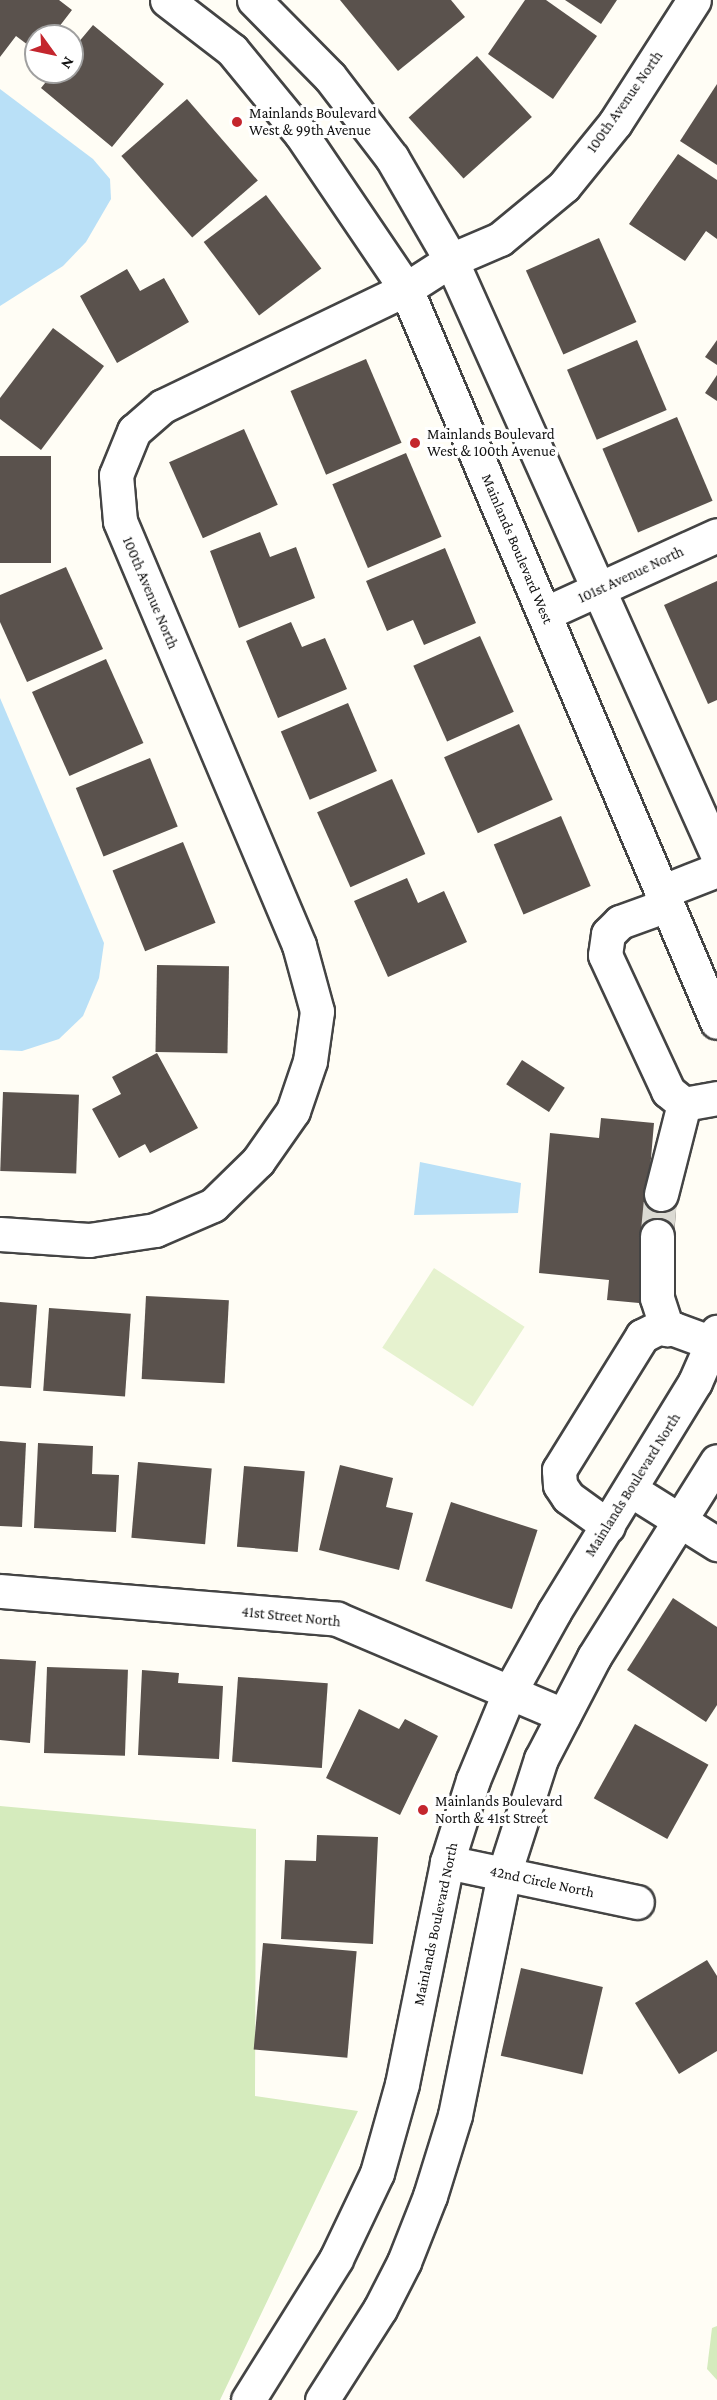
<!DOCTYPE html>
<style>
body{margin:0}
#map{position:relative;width:717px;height:2400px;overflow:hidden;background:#fffdf5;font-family:"Crimson Pro",serif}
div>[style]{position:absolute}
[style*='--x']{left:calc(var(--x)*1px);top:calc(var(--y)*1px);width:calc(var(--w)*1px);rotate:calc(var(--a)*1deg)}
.green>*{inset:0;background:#d5ebbd}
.pitch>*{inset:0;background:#e6f2cf;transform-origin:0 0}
.water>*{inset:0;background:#b9e0f7}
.building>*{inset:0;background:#5a524d;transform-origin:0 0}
.minor-tunnel>*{height:33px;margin-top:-16.5px;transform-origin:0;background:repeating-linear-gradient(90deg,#dbdad3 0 33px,transparent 0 49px)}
.roads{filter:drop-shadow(2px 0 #444) drop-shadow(-2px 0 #444) drop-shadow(0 2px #444) drop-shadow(0 -2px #444)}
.minor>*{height:33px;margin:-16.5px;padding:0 16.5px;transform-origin:16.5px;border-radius:16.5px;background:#fff}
.dots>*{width:16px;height:16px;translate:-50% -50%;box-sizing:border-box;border:3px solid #fff;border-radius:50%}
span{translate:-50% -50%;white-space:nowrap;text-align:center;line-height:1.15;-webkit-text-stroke:6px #fff;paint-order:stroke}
.street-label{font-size:15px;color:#111}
.poi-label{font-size:15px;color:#111}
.left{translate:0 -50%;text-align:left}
.north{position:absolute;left:24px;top:24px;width:60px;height:60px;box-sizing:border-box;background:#fff;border:2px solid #a0a0a0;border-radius:50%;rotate:123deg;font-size:16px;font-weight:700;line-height:24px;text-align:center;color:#111}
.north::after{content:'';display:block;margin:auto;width:21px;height:27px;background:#c4262e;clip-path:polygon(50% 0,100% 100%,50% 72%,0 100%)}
</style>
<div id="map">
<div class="green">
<div style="clip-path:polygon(0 1806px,256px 1829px,255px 2096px,358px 2111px,220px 2400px,0 2400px)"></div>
<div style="clip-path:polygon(717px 2326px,717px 2380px,707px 2369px,712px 2328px)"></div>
</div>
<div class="pitch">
<div style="left:434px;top:1268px;width:108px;height:95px;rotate:33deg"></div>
</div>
<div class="water">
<div style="clip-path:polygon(0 89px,93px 159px,110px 179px,111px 199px,86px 242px,63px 266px,0 306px)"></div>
<div style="clip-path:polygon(0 698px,104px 943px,99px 978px,83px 1016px,59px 1039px,22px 1051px,0 1050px)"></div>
<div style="clip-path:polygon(420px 1162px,521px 1183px,518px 1213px,414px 1215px)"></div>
</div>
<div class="building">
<div style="clip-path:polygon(0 0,59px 0,72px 10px,52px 36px,36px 36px,36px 51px,16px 36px,0 57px)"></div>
<div style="clip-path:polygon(340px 0,451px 0,465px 17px,398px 71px)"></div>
<div style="clip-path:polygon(525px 0,546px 0,597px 36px,553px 99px,488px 54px)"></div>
<div style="clip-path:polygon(565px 0,617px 0,601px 24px)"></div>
<div style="clip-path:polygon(93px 25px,164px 84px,112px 147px,41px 88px,54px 72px,72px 72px,72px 50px)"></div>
<div style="left:477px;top:56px;width:82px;height:92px;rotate:48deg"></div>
<div style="clip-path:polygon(717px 84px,717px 165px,680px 141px)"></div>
<div style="left:187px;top:99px;width:108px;height:87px;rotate:49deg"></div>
<div style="clip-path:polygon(678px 154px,717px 180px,717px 239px,706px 231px,685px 261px,629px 224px)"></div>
<div style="left:266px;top:195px;width:92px;height:78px;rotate:53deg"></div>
<div style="left:599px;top:238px;width:92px;height:80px;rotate:66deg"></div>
<div style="clip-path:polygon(127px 269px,140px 291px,164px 278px,189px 322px,117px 363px,80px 296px)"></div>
<div style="clip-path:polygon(53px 328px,104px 366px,41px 450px,0 419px,0 398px)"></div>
<div style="left:637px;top:340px;width:76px;height:76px;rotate:67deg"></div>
<div style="clip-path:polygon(717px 340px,717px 365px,705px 357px)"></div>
<div style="left:366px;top:359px;width:91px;height:82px;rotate:67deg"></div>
<div style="clip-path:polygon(717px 375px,717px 401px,705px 393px)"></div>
<div style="left:677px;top:417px;width:91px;height:81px;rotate:67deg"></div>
<div style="left:244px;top:429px;width:83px;height:82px;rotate:66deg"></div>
<div style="left:406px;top:453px;width:91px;height:80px;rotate:67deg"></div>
<div style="left:0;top:456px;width:51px;height:107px"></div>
<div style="clip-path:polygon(260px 532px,270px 557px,296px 547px,315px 598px,239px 628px,210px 551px)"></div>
<div style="clip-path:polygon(445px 548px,476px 623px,424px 645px,413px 620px,387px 631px,366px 581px)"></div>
<div style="clip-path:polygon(66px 567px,103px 649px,27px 682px,0 622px,0 595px)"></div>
<div style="clip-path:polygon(717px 581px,717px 700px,708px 704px,664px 605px)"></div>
<div style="clip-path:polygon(291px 622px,302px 647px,325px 638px,347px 689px,278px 718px,246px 641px)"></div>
<div style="left:480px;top:636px;width:83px;height:73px;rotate:66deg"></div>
<div style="left:106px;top:659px;width:92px;height:81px;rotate:66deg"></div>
<div style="left:348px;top:703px;width:74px;height:73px;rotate:67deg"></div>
<div style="left:519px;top:724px;width:83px;height:82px;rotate:66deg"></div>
<div style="left:150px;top:758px;width:74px;height:80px;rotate:68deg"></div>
<div style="left:392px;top:779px;width:82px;height:82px;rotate:66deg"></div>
<div style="left:561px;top:816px;width:76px;height:73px;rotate:67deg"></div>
<div style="left:183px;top:842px;width:87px;height:76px;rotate:68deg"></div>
<div style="clip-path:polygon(407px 878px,418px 903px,444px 891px,467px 942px,388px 977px,354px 901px)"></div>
<div style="left:157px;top:965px;width:72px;height:87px;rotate:1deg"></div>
<div style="clip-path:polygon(157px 1053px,198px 1128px,150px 1153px,145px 1144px,119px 1158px,92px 1109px,121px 1094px,112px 1077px)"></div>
<div style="left:522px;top:1060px;width:51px;height:29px;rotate:33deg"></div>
<div style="left:3px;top:1092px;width:76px;height:79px;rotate:2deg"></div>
<div style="clip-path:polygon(601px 1118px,654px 1123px,648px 1193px,677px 1196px,674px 1238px,644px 1235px,639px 1303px,607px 1300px,609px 1280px,539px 1273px,550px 1133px,599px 1138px)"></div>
<div style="left:146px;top:1296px;width:83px;height:83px;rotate:3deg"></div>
<div style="clip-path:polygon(0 1302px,37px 1305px,31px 1388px,0 1386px)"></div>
<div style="left:49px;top:1308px;width:82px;height:83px;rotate:4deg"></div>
<div style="clip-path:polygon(0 1441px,26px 1443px,22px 1527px,0 1526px)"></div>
<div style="clip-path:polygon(38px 1443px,93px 1446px,92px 1474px,119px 1475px,116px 1532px,34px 1528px)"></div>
<div style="left:138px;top:1462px;width:74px;height:76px;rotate:5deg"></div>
<div style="clip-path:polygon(340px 1465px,393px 1478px,386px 1507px,413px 1513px,399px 1570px,319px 1550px)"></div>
<div style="left:244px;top:1466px;width:61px;height:81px;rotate:5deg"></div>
<div style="left:451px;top:1502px;width:91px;height:83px;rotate:18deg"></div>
<div style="clip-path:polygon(673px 1598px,717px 1627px,717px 1705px,706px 1722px,627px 1670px)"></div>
<div style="clip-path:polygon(0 1659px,36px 1661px,30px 1743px,0 1740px)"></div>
<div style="left:47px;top:1667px;width:81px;height:86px;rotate:2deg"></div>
<div style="clip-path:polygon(142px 1670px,179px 1673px,178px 1683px,223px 1686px,219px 1759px,138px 1755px)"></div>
<div style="left:238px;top:1677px;width:90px;height:85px;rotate:4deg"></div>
<div style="clip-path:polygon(359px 1709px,399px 1729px,405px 1719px,438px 1736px,400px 1815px,326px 1778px)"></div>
<div style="left:635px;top:1724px;width:84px;height:85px;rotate:29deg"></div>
<div style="clip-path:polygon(317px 1835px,378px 1837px,373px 1944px,281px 1939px,285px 1860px,316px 1861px)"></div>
<div style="left:263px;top:1943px;width:94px;height:107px;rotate:5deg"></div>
<div style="clip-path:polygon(707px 1960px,717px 1976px,717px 2051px,679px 2074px,635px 2003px)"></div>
<div style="left:521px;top:1968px;width:84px;height:90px;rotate:13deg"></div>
</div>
<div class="minor-tunnel">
<div style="--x:657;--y:1236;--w:42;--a:-84.6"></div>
</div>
<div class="roads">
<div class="minor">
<div style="--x:167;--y:0;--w:82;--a:37.6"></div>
<div style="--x:232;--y:50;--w:109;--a:50.6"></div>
<div style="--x:301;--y:134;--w:187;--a:55.9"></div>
<div style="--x:406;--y:289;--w:796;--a:67.01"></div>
<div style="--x:254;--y:0;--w:108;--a:45.4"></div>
<div style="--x:330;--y:77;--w:102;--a:52.6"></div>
<div style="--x:392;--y:158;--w:118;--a:60"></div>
<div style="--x:451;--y:260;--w:651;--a:65.88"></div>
<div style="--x:544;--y:614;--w:190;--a:-24.5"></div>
<div style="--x:661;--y:892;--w:60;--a:-21.4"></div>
<div style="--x:667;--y:905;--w:50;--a:160.1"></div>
<div style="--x:620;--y:922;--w:17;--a:135"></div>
<div style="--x:608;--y:934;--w:21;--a:98"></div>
<div style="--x:605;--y:955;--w:150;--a:65.1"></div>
<div style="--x:668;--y:1091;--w:21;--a:39"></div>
<div style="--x:684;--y:1104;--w:34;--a:-10"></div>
<div style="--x:661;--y:1194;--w:93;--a:-75.7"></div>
<div style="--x:0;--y:1234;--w:89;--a:3.9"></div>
<div style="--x:89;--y:1240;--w:67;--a:-8.6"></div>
<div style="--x:155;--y:1230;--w:63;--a:-23.3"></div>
<div style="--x:213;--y:1205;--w:63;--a:-44.4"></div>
<div style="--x:258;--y:1161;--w:61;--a:-55"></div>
<div style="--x:293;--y:1111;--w:53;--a:-71.2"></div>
<div style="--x:310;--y:1061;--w:50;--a:-82"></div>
<div style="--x:317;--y:1011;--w:68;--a:-105.3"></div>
<div style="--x:299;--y:945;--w:460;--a:-112.9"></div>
<div style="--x:120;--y:521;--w:46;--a:-95"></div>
<div style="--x:116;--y:475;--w:48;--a:-67.8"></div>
<div style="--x:134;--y:431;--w:38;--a:-41"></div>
<div style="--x:163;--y:406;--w:270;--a:-25.7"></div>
<div style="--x:406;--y:289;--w:54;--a:-32.8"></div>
<div style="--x:451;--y:260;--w:53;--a:-23.2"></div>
<div style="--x:500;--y:239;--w:83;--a:-39.6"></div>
<div style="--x:564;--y:186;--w:81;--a:-51"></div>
<div style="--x:615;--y:123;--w:146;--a:-57.3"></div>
<div style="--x:657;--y:1236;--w:62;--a:90"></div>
<div style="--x:657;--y:1298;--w:33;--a:72"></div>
<div style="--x:631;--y:1490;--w:102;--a:32.1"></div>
<div style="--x:608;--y:1526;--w:49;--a:-144.1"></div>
<div style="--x:568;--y:1497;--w:14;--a:-124"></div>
<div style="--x:560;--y:1485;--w:15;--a:-94"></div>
<div style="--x:559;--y:1470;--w:158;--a:-58.2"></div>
<div style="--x:642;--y:1336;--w:18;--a:-27"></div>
<div style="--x:658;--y:1328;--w:16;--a:4"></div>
<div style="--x:674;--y:1329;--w:40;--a:20.2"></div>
<div style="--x:0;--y:1591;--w:338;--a:4.7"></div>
<div style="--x:337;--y:1619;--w:246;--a:23"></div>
<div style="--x:447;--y:1862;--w:194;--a:11.9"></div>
<div style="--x:248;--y:2400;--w:166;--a:-58"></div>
<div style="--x:336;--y:2259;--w:95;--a:-64.5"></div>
<div style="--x:377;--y:2173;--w:92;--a:-74.3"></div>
<div style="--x:402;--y:2084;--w:227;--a:-78.5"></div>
<div style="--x:447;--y:1862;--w:86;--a:-72.4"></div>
<div style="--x:473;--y:1780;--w:94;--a:-67.5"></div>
<div style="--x:509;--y:1693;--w:93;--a:-60.9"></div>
<div style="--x:554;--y:1612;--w:270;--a:-58.5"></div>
<div style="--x:695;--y:1382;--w:55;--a:-66.3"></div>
<div style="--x:322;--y:2400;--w:108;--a:-57.5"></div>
<div style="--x:380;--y:2309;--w:53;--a:-62.9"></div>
<div style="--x:404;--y:2262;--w:71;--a:-68.5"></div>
<div style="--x:430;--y:2196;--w:85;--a:-72.8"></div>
<div style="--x:455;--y:2115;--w:246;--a:-78.5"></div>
<div style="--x:504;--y:1874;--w:121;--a:-72.2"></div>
<div style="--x:541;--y:1759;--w:115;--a:-62.5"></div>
<div style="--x:594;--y:1657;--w:231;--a:-57.9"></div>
</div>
</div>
<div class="dots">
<div style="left:237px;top:122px;background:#c4262e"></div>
<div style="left:415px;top:443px;background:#c4262e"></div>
<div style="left:423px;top:1810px;background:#c4262e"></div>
</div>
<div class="street-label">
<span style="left:625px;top:102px;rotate:-55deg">100th Avenue North</span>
<span style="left:517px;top:549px;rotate:67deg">Mainlands Boulevard West</span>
<span style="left:631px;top:575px;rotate:-25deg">101st Avenue North</span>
<span style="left:150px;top:593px;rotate:67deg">100th Avenue North</span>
<span style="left:633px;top:1485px;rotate:-58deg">Mainlands Boulevard North</span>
<span style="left:291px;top:1617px;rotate:6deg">41st Street North</span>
<span style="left:542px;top:1882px;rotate:12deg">42nd Circle North</span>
<span style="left:436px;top:1924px;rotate:-78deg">Mainlands Boulevard North</span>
</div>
<div class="poi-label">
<span class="left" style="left:249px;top:122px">Mainlands Boulevard<br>West &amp; 99th Avenue</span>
<span class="left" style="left:427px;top:443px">Mainlands Boulevard<br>West &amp; 100th Avenue</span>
<span class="left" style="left:435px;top:1810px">Mainlands Boulevard<br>North &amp; 41st Street</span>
</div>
<div class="north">N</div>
</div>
